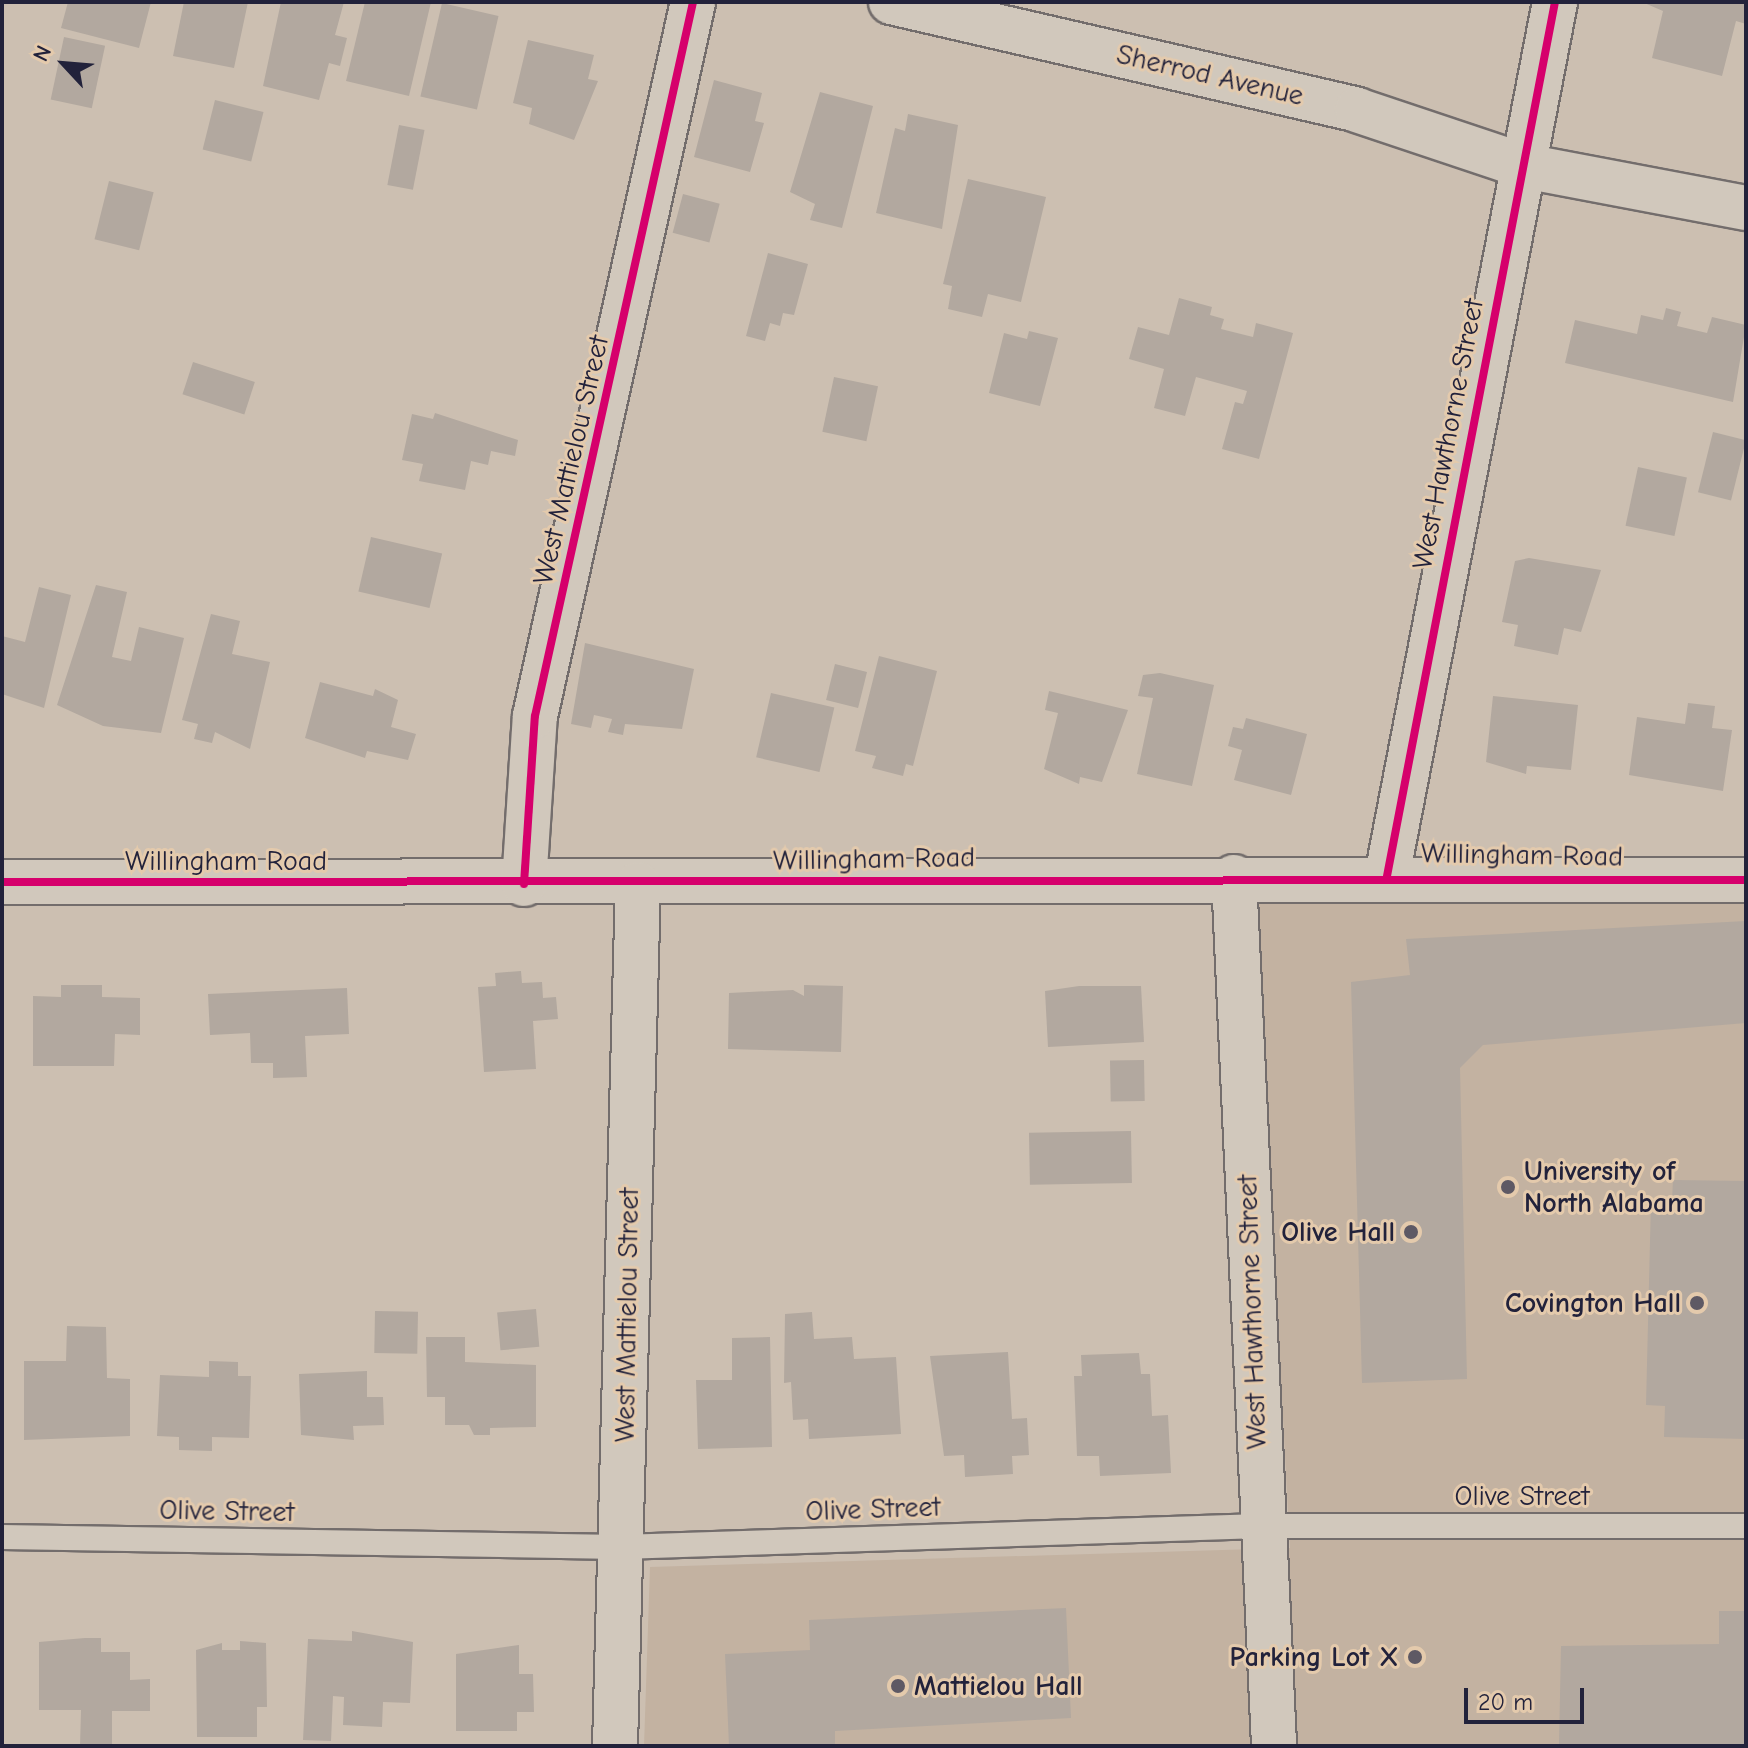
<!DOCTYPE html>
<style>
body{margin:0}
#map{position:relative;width:1748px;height:1748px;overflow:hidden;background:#ccbfb1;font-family:"Comic Neue",sans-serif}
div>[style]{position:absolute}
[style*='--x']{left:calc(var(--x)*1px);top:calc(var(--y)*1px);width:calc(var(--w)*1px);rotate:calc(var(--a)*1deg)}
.built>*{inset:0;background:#c3b2a1}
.building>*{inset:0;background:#b2a89f;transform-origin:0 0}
.roads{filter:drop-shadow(2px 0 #736d6c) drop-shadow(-2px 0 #736d6c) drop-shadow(0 2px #736d6c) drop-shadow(0 -2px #736d6c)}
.service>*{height:24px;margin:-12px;padding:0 12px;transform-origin:12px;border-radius:12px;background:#d1c8bc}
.minor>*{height:44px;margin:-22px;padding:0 22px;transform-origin:22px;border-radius:22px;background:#d1c8bc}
.cycleway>*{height:8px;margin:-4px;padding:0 4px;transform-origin:4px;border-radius:4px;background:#d6006c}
.dots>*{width:22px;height:22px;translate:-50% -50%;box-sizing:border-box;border:4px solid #e4caac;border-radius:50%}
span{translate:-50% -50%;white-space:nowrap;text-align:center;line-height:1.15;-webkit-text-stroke:6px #e4caac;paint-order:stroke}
.street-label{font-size:28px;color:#22223b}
.poi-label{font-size:28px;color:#22223b;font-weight:700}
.left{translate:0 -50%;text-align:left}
.right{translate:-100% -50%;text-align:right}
.frame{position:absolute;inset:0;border:4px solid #22223b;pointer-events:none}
.north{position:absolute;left:24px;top:24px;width:80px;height:80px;-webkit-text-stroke:6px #e4caac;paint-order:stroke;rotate:296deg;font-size:22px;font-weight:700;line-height:32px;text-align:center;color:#22223b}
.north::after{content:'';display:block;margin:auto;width:28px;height:36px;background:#22223b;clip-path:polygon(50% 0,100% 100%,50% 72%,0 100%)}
.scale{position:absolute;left:1464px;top:1688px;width:120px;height:36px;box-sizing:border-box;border:4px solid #22223b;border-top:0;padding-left:10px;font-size:24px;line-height:28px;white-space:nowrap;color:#22223b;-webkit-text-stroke:6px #e4caac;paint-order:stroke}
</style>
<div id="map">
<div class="built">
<div style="clip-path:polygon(1255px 896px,1746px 901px,1746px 1746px,644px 1746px,650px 1567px,1290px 1548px)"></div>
</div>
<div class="building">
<div style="clip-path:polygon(68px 2px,151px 2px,139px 48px,61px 28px)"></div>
<div style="clip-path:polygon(184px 2px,248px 2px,234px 68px,173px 56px)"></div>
<div style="clip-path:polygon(281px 2px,344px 2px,335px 35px,347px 38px,340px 66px,329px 63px,319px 100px,263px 86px)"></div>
<div style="clip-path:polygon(365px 2px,431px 2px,409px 96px,346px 81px)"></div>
<div style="clip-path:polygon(1642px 2px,1746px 2px,1746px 24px,1736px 21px,1722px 76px,1652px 58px,1663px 11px)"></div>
<div style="left:442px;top:3px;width:58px;height:96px;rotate:13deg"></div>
<div style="left:64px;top:37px;width:42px;height:64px;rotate:12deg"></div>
<div style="clip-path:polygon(528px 40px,594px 55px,588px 79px,598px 81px,574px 140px,529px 124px,532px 108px,513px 103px)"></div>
<div style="clip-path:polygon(714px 80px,762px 93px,755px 121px,764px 123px,750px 172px,694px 157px)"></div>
<div style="clip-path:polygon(820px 92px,873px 106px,842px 228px,810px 220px,815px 204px,790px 192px)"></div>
<div style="left:215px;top:100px;width:50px;height:51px;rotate:14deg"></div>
<div style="clip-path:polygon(908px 114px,958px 125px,942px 229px,876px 213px,895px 128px,905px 131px)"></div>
<div style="left:399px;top:125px;width:26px;height:61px;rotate:11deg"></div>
<div style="clip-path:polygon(968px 179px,1046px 197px,1021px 302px,988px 294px,982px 317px,948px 309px,952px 286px,943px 284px)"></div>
<div style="left:109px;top:181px;width:46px;height:60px;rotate:14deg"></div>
<div style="left:683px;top:194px;width:38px;height:40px;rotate:15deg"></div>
<div style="clip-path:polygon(768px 253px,808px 264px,794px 315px,783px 313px,780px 326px,770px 323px,765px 341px,746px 336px)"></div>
<div style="clip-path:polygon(1179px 298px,1212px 307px,1210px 315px,1224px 319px,1221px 329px,1253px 337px,1256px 323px,1293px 333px,1259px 459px,1222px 449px,1235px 402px,1243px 404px,1247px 391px,1196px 377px,1185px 416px,1154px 408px,1164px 369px,1129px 359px,1138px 327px,1169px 335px)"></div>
<div style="clip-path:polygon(1666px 308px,1681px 312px,1677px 326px,1707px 333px,1712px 317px,1746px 325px,1733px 402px,1565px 363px,1575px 320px,1637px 334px,1641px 315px,1663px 320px)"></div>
<div style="clip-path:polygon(1029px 331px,1058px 338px,1040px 406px,989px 393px,1004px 333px,1027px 339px)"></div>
<div style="left:193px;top:362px;width:65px;height:34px;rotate:18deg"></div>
<div style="left:834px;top:377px;width:45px;height:56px;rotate:12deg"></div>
<div style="clip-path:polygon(435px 413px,518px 440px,515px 456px,491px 451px,488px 465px,471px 461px,465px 490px,419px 481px,423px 464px,402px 460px,412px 414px,433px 419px)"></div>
<div style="left:1713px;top:432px;width:34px;height:62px;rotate:14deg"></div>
<div style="left:1638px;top:467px;width:50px;height:60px;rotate:12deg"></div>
<div style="left:371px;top:537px;width:73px;height:56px;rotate:13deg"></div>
<div style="clip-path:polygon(1529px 558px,1601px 570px,1581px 632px,1564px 628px,1558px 655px,1514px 646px,1518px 625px,1502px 622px,1515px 561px)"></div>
<div style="clip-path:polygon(96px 585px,127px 592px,112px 657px,131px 661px,139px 627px,184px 638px,161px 733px,103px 726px,57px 705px)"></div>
<div style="clip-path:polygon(39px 587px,71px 595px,44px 708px,2px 694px,2px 636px,25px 642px)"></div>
<div style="clip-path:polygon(211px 614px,240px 621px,232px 654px,270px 662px,250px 749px,215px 732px,212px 743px,194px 739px,198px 724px,182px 720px)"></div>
<div style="clip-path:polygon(585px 643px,694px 669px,682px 729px,625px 724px,623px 735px,608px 732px,612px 719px,594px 715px,591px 728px,571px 724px)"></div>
<div style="clip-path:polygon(879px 656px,937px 671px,913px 766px,906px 764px,903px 776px,872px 768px,876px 756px,855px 751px)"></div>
<div style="left:835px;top:664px;width:33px;height:37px;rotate:14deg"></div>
<div style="clip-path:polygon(1160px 673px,1214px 685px,1192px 786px,1137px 774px,1153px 698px,1138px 696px,1143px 675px)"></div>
<div style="clip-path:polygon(320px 682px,373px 696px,375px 689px,398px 700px,391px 727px,416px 734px,408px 760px,367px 751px,365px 758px,305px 738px)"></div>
<div style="clip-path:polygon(1049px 691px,1128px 710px,1102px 782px,1080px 777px,1079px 784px,1044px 769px,1058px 713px,1045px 710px)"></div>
<div style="left:771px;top:693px;width:65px;height:66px;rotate:13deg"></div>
<div style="clip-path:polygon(1493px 696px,1578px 705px,1571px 770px,1527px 766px,1526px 774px,1486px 762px)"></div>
<div style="clip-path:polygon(1688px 703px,1715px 706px,1712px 728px,1732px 730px,1723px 791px,1629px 775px,1637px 717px,1685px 724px)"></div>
<div style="clip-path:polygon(1246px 718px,1307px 734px,1291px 795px,1234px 780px,1242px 750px,1228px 746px,1233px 727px,1243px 729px)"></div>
<div style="clip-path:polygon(1746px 921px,1746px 1023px,1483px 1045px,1460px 1068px,1467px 1379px,1362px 1383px,1351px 982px,1410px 975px,1406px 939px)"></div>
<div style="clip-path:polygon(521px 971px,522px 983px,542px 982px,543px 998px,556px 997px,558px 1019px,533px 1021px,536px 1069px,484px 1072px,478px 987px,496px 986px,495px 973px)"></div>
<div style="clip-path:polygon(61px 985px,102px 985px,102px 997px,140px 998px,140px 1035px,115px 1034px,114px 1066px,33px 1066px,33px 996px,61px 997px)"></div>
<div style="clip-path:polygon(804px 985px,843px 986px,841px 1052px,728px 1049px,729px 993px,793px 990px,804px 996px)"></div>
<div style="clip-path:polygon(1079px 986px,1141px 986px,1144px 1042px,1048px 1047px,1045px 991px)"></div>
<div style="clip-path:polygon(347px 988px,349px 1034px,305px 1036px,307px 1077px,273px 1078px,273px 1063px,251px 1063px,250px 1033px,210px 1035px,208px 994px)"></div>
<div style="left:1144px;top:1060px;width:41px;height:34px;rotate:89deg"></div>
<div style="left:1131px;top:1131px;width:52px;height:102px;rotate:89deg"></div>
<div style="clip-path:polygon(1673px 1180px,1746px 1181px,1746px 1439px,1664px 1437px,1665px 1406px,1646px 1405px,1651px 1201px,1672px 1201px)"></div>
<div style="left:536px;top:1309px;width:38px;height:39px;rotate:85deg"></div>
<div style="left:375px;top:1311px;width:43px;height:42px;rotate:1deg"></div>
<div style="clip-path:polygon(812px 1312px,814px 1339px,852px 1337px,854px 1359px,896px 1357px,901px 1434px,809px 1439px,808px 1419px,793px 1420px,791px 1382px,784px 1383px,785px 1314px)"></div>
<div style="clip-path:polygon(67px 1326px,106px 1327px,107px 1378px,130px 1379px,130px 1436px,24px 1440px,24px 1361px,66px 1361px)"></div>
<div style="clip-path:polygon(426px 1337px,465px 1337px,465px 1362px,536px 1365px,536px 1427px,490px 1428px,490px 1435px,474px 1435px,469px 1425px,445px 1425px,445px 1397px,427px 1397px)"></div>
<div style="clip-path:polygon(770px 1337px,772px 1447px,698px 1449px,696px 1380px,732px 1380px,732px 1338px)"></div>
<div style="clip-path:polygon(1008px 1352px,1012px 1419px,1027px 1418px,1029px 1455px,1012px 1456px,1013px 1474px,965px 1477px,964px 1455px,944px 1456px,930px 1356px)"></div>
<div style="clip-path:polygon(1139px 1353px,1141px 1374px,1150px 1374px,1152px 1416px,1168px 1415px,1171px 1473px,1100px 1476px,1099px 1456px,1077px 1456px,1074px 1376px,1082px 1376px,1081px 1355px)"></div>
<div style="clip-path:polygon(209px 1361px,238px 1362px,238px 1376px,251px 1376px,249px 1438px,212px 1437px,212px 1451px,179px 1450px,179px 1437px,157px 1436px,160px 1375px,209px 1377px)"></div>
<div style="clip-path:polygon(367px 1371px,367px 1397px,383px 1397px,384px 1425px,353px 1426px,354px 1440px,301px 1435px,299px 1374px)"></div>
<div style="clip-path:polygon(1066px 1608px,1071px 1718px,835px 1731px,835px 1746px,729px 1746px,725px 1654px,810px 1650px,809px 1620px)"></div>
<div style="clip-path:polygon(1719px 1611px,1746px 1611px,1746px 1746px,1559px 1746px,1561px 1646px,1719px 1644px)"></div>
<div style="clip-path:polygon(352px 1631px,413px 1642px,410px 1703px,383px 1702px,382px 1727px,343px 1725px,344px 1697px,333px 1696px,331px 1741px,303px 1740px,308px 1639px,352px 1641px)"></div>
<div style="clip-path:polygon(85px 1638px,101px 1638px,101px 1652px,130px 1652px,130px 1680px,150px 1679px,150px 1711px,112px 1711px,112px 1746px,80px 1746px,81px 1710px,39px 1710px,39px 1642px)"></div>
<div style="clip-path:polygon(240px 1641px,266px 1643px,267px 1707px,257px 1707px,257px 1737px,197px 1737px,196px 1650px,222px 1643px,222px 1650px,240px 1650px)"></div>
<div style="clip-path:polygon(519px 1645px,519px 1674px,533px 1674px,534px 1712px,517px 1712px,517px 1731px,456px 1731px,456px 1654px)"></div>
</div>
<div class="roads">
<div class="service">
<div style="--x:2;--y:1537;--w:619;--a:0.93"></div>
<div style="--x:621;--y:1547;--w:640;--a:-1.88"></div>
<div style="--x:1261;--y:1526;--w:485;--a:0"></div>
</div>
<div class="minor">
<div style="--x:891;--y:2;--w:478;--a:13"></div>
<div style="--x:1357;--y:110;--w:176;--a:18.5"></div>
<div style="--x:1524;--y:166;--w:226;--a:10.7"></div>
<div style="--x:1387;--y:876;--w:890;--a:-79.12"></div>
<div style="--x:1234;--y:877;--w:870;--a:87.36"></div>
<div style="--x:2;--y:882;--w:1744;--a:-0.07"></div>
<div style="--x:524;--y:884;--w:168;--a:-86.3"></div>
<div style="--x:535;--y:716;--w:731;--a:-77.52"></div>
<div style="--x:615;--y:1746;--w:862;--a:-88.47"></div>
</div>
</div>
<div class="cycleway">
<div style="--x:1387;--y:876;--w:890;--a:-79.12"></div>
<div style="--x:2;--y:882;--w:1744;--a:-0.07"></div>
<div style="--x:524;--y:884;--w:168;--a:-86.3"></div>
<div style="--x:535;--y:716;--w:731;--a:-77.52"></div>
</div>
<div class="dots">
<div style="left:1508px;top:1187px;background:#5e5964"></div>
<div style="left:1411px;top:1232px;background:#5e5964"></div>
<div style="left:1697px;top:1303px;background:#5e5964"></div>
<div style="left:1415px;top:1657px;background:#5e5964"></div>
<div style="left:898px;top:1686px;background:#5e5964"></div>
</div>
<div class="street-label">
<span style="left:1210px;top:75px;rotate:13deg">Sherrod Avenue</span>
<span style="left:1448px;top:434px;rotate:-79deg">West Hawthorne Street</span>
<span style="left:571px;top:460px;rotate:-77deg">West Mattielou Street</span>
<span style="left:1522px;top:855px;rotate:1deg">Willingham Road</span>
<span style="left:874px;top:859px;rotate:-1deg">Willingham Road</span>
<span style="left:226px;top:861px">Willingham Road</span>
<span style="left:1252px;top:1312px;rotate:-92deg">West Hawthorne Street</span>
<span style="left:627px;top:1315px;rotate:-89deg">West Mattielou Street</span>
<span style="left:1522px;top:1496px">Olive Street</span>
<span style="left:873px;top:1509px;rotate:-2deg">Olive Street</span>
<span style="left:227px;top:1511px;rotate:1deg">Olive Street</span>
</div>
<div class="poi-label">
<span class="left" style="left:1524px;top:1187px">University of<br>North Alabama</span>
<span class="right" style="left:1395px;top:1232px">Olive Hall</span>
<span class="right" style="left:1681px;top:1303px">Covington Hall</span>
<span class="right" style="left:1399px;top:1657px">Parking Lot X</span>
<span class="left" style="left:914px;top:1686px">Mattielou Hall</span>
</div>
<div class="frame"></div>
<div class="north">N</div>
<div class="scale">20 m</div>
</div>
